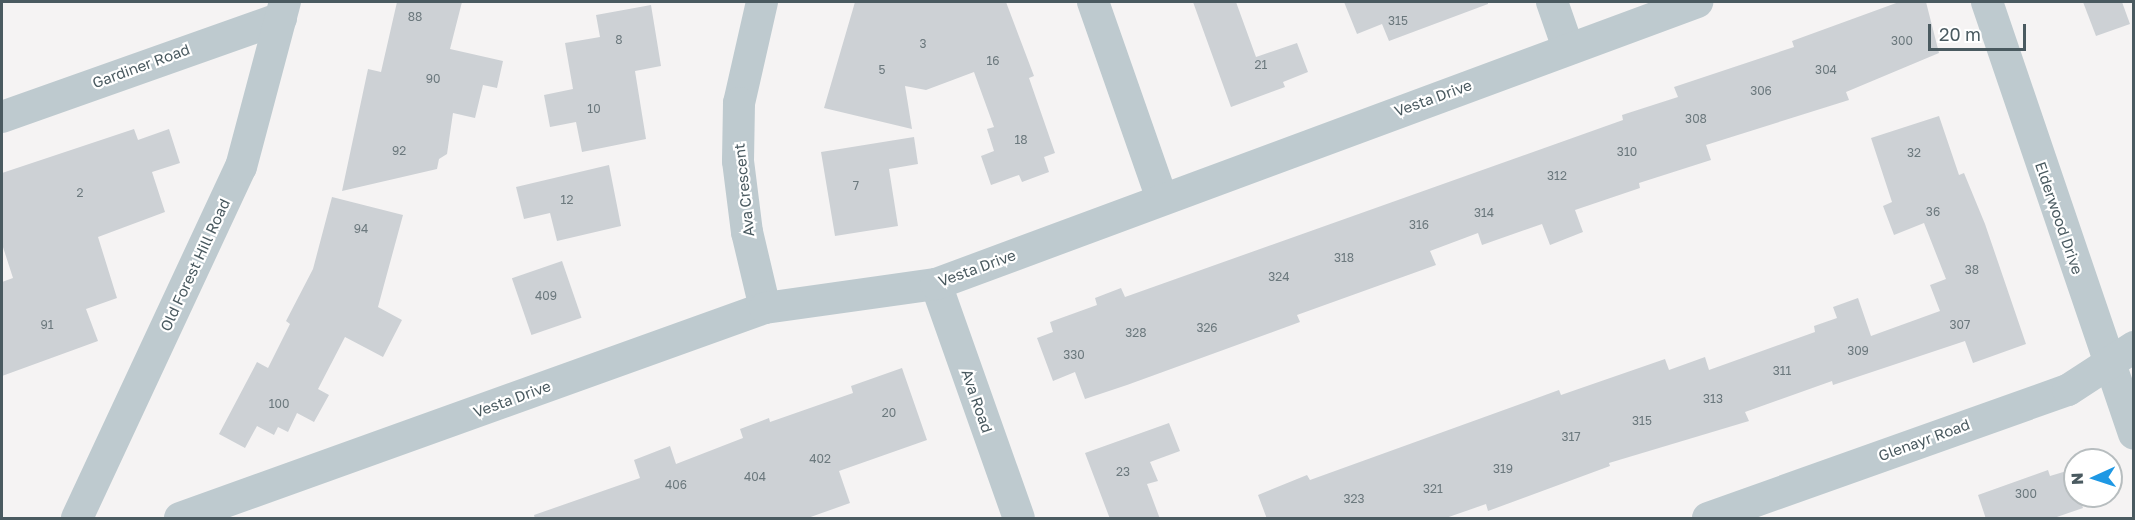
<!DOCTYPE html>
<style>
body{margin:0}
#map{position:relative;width:2135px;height:520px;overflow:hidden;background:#f5f3f3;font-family:"Golos Text",sans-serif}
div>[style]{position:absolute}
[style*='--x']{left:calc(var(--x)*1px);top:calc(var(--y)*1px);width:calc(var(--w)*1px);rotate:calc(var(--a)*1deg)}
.building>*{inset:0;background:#cdd1d5;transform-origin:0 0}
.minor>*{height:32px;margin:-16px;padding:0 16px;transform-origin:16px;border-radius:16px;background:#becacf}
span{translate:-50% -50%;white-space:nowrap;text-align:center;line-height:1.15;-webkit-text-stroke:4.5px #fff;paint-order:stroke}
.number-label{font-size:12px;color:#6b787d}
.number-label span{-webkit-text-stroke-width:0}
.street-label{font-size:15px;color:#4a5a60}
.frame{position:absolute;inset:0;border:3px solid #4a5a60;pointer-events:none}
.north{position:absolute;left:2063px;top:448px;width:60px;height:60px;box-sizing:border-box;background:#fff;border:2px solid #b7bdbf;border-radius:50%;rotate:267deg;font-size:16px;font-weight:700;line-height:24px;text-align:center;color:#4a5a60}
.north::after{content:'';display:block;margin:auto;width:21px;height:27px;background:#1e98e4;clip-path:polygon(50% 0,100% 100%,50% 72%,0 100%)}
.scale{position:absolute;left:1928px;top:24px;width:98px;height:27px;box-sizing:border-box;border:3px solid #4a5a60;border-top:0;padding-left:8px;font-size:18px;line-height:21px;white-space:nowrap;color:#4a5a60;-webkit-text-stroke:4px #fff;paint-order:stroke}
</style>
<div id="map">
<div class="building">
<div style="clip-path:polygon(397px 2px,462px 2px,450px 49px,503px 61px,497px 88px,483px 85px,475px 118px,453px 113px,447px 154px,439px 159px,437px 169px,342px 191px,368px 69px,381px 72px)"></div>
<div style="clip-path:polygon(855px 2px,1006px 2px,1034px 76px,1029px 78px,1055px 153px,1044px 157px,1049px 172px,1022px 182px,1019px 175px,991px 185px,981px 156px,994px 151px,987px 129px,994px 127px,974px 72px,926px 90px,905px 86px,912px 129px,824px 108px)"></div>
<div style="clip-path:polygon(1193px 2px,1236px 2px,1256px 57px,1297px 43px,1308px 72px,1283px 82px,1285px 87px,1231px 107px)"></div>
<div style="clip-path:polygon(1344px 2px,1488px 2px,1488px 4px,1389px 41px,1382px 24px,1357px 34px)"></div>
<div style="clip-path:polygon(1899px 2px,1926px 2px,1939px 53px,1846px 92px,1849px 100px,1706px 145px,1711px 160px,1639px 183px,1640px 188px,1575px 210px,1583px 232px,1550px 245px,1542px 224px,1482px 245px,1478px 233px,1430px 251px,1436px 265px,1297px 315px,1300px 322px,1127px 385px,1085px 399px,1075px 372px,1053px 381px,1037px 338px,1053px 332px,1050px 322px,1097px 305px,1095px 298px,1121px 288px,1125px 297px,1623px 120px,1622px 115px,1678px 97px,1674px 87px,1794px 47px,1792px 41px)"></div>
<div style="clip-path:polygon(2083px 2px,2122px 2px,2130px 24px,2096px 36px)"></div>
<div style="clip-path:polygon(651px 5px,661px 66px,635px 71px,646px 139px,582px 152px,576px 122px,550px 127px,544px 95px,573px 89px,565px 43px,600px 37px,596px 15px)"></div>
<div style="clip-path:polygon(1939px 116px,1959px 175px,1964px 173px,1985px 224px,2026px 344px,1973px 363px,1965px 341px,1833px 385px,1832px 381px,1745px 412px,1749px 421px,1609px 463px,1610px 466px,1488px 511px,1486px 504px,1443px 519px,1267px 519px,1258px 495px,1307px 475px,1310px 480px,1559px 390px,1561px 395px,1665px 359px,1669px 370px,1705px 357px,1709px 370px,1815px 332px,1814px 326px,1837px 318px,1833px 307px,1858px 298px,1871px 336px,1940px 311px,1930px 285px,1946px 279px,1924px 223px,1894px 235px,1883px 206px,1892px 202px,1871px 138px)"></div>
<div style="clip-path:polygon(134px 129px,138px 140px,169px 129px,180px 163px,152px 172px,165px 212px,98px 237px,117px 298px,86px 309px,98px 341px,2px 376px,2px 282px,13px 278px,2px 244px,2px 173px)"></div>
<div style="clip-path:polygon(914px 137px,918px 164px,889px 169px,898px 226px,835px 236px,821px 152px)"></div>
<div style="clip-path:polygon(609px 165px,621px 226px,557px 241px,550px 213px,524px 219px,516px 187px)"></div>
<div style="clip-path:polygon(332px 197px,403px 215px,378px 307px,402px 320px,383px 357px,345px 337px,318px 389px,329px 395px,314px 422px,297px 413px,288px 432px,278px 427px,274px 435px,257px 426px,245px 448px,219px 434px,257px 362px,268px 368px,290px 324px,286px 321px,313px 269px)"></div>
<div style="left:562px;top:261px;width:60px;height:53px;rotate:71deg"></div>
<div style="clip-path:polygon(902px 368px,927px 440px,839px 471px,850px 503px,805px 519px,535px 519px,534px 515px,640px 478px,634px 460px,670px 446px,676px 464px,743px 438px,740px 429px,769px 418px,770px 422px,853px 393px,851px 386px)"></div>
<div style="clip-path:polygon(1169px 423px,1180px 451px,1150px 462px,1158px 481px,1147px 484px,1160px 519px,1110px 519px,1085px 453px)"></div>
<div style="clip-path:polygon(2048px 470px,2050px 476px,2070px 470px,2075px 496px,2079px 496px,2083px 508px,2051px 519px,1986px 519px,1978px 495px)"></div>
</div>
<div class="minor">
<div style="--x:762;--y:2;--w:104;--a:102.8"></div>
<div style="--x:739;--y:103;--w:58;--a:91"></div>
<div style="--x:738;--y:161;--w:72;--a:82.8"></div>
<div style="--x:747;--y:232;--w:78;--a:76.7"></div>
<div style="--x:1093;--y:2;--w:209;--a:70.7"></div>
<div style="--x:1552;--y:2;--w:49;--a:70.8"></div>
<div style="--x:1987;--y:2;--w:456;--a:71.2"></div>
<div style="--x:2;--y:117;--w:296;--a:-19.5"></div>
<div style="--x:936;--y:284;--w:248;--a:70.5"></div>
<div style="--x:77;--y:518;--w:387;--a:-65"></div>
<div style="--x:241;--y:167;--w:171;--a:-75.1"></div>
<div style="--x:180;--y:518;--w:622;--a:-19.75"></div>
<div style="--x:765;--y:308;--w:173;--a:-8"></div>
<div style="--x:936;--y:284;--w:812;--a:-20.33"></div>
<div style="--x:1708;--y:518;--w:382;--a:-19.6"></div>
<div style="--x:2068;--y:390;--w:79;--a:-33.1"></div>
</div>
<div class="number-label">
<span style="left:415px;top:17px">88</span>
<span style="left:1398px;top:21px">315</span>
<span style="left:619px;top:40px">8</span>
<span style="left:1902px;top:41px">300</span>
<span style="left:923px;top:44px">3</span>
<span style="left:993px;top:61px">16</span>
<span style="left:1261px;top:65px">21</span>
<span style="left:882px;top:70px">5</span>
<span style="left:1826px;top:70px">304</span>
<span style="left:433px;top:79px">90</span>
<span style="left:1761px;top:91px">306</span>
<span style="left:594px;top:109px">10</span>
<span style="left:1696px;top:119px">308</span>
<span style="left:1021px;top:140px">18</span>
<span style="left:399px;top:151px">92</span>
<span style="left:1627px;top:152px">310</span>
<span style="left:1914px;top:153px">32</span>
<span style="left:1557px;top:176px">312</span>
<span style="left:856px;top:186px">7</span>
<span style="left:80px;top:193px">2</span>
<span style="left:567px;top:200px">12</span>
<span style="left:1933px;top:212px">36</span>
<span style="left:1484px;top:213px">314</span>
<span style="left:1419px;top:225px">316</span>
<span style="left:361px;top:229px">94</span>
<span style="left:1344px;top:258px">318</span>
<span style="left:1972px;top:270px">38</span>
<span style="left:1279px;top:277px">324</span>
<span style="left:546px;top:296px">409</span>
<span style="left:47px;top:325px">91</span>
<span style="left:1960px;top:325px">307</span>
<span style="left:1207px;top:328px">326</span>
<span style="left:1136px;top:333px">328</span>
<span style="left:1858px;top:351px">309</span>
<span style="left:1074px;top:355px">330</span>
<span style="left:1782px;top:371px">311</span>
<span style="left:1713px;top:399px">313</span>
<span style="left:279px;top:404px">100</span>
<span style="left:889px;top:413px">20</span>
<span style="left:1642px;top:421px">315</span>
<span style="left:1571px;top:437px">317</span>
<span style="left:820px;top:459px">402</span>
<span style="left:1503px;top:469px">319</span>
<span style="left:1123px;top:472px">23</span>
<span style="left:755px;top:477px">404</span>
<span style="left:676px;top:485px">406</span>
<span style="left:1433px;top:489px">321</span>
<span style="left:2026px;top:494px">300</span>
<span style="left:1354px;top:499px">323</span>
</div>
<div class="street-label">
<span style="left:141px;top:66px;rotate:-20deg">Gardiner Road</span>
<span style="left:1433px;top:98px;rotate:-20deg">Vesta Drive</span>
<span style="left:744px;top:190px;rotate:-96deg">Ava Crescent</span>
<span style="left:2059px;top:218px;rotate:71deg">Elderwood Drive</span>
<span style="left:195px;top:265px;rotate:-65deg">Old Forest Hill Road</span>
<span style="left:977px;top:268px;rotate:-20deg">Vesta Drive</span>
<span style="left:512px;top:399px;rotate:-20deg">Vesta Drive</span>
<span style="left:977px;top:401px;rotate:71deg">Ava Road</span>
<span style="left:1924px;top:440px;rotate:-20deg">Glenayr Road</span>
</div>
<div class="frame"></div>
<div class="north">N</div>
<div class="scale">20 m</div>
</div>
